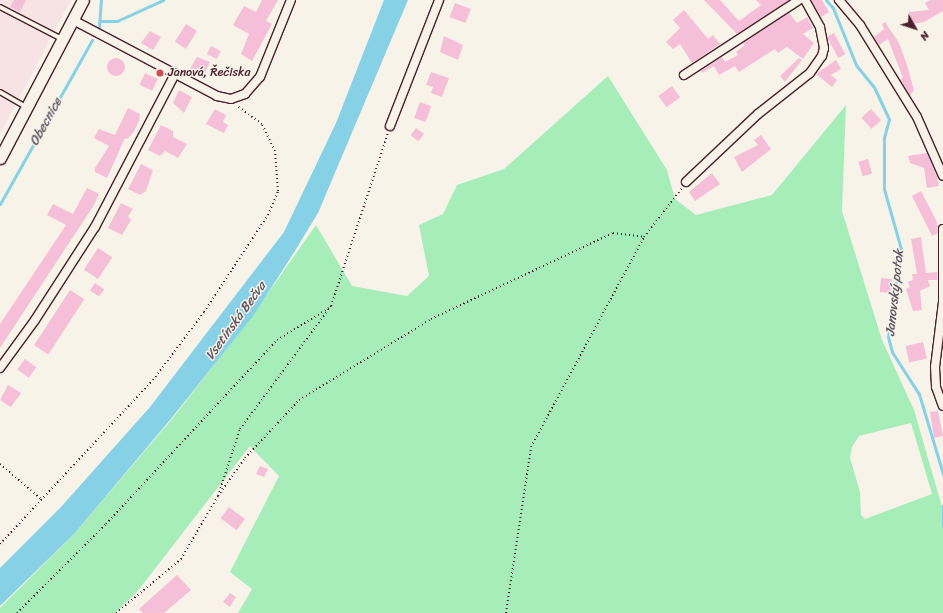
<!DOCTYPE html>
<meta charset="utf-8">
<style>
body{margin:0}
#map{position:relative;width:943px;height:613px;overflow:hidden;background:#f7f3e8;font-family:Sriracha,sans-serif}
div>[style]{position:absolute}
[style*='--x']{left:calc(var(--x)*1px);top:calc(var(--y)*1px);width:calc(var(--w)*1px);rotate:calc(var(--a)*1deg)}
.built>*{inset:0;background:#f7e3e3}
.green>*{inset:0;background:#a6edb9}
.water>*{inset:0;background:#86d1e6}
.stream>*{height:3px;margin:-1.5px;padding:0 1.5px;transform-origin:1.5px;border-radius:1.5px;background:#86d1e6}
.building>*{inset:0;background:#f6bfd8;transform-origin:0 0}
.round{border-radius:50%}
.path>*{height:2px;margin-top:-1px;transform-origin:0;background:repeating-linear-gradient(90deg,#4a1f2b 0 1px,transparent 0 4px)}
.roads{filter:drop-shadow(1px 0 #4a1f2b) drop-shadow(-1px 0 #4a1f2b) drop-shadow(0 1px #4a1f2b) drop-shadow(0 -1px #4a1f2b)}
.lane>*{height:4px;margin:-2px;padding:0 2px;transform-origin:2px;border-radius:2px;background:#f7f3e8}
.street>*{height:8px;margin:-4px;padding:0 4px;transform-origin:4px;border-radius:4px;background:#f7f3e8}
.secondary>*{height:11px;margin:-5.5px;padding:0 5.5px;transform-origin:5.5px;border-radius:5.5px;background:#f7f3e8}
.dots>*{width:11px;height:11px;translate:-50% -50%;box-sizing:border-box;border:2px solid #f7f3e8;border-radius:50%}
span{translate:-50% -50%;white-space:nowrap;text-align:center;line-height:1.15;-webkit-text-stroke:3px #f7f3e8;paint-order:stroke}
.poi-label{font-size:12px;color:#4a1f2b}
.left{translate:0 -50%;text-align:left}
.water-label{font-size:13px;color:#5c5463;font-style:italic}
.north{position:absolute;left:895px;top:8px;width:40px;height:40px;-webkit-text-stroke:3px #f7f3e8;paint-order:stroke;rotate:129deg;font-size:11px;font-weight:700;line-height:16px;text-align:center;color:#4a1f2b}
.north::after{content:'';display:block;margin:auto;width:14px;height:18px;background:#4a1f2b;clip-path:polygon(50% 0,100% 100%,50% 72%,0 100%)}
</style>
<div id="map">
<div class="built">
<div style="clip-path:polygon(0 0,71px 0,0 134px)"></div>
</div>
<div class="green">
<div style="clip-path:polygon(evenodd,608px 76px,667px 170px,675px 199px,696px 215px,772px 195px,846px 105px,842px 211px,882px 340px,914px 410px,943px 510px,943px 613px,238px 613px,252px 589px,230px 572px,279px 476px,250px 446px,137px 592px,115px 613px,0 613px,0 608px,74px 534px,172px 419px,249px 320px,316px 225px,352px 286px,407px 296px,429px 276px,419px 225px,443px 214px,457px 185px,504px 169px,608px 76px,911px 423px,932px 494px,865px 519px,861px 515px,860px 492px,850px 458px,852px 447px,859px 436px,911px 423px)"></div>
</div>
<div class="water">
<div style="clip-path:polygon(384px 0,408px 0,318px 213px,293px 254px,253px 316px,170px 420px,74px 534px,0 606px,0 568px,61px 507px,150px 407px,284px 232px,336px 123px)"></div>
</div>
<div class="stream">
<div style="--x:826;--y:0;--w:11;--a:49"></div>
<div style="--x:833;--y:8;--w:61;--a:68"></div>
<div style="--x:856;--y:65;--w:28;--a:51"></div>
<div style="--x:874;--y:87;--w:35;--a:65"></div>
<div style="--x:889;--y:119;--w:20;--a:105"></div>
<div style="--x:884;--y:138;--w:51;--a:90"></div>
<div style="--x:884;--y:189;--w:62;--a:74.2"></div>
<div style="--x:901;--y:249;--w:89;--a:98.4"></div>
<div style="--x:888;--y:337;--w:16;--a:75"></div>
<div style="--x:892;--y:352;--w:50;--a:57.3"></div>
<div style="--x:919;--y:394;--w:84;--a:73.3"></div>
<div style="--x:101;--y:21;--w:16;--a:0"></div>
<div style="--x:117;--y:21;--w:51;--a:-24.5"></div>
<div style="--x:99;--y:27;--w:27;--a:-86"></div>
<div style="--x:0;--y:204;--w:188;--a:-60.7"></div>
<div style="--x:943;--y:506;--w:19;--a:90"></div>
</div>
<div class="building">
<div style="clip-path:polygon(14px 0,26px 0,20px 12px,10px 7px)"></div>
<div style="clip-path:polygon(262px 0,278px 0,266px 21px,272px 24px,252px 61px,241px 54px,249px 34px,233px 25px,244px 6px,256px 12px)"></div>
<div style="clip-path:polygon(704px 0,720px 0,739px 21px,761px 5px,756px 0,789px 0,737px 34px)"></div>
<div style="clip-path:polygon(811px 0,822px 0,829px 12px,821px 17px)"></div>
<div style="clip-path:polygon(930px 0,943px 0,943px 11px,924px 22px,911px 24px,909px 12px,929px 10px,925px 3px)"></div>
<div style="left:455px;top:3px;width:17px;height:15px;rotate:21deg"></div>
<div style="clip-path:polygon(684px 10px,708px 39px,713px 35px,720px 44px,692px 63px,680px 44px,673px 49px,666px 42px,680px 28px,673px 20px)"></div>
<div style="clip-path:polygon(789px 13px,797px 23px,807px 17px,813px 28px,803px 34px,814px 43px,803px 59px,787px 47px,778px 53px,775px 49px,739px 72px,735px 66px,719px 75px,714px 66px,702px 73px,701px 71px,722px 57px,725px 62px,738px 55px,736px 52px,745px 45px,743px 43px)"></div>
<div style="clip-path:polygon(885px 22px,899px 43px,907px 65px,914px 90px,910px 96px,900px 79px,903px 78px,888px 39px,879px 45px,874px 37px,884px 29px,882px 24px)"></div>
<div style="left:186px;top:24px;width:13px;height:21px;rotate:32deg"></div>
<div style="clip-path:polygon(150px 31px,161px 37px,153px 50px,141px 43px)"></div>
<div style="left:834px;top:33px;width:24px;height:8px;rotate:62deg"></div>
<div style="clip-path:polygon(444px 36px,463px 45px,458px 60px,440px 52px)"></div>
<div style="left:211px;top:46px;width:11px;height:9px;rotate:27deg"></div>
<div style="clip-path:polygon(197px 57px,210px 62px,203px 76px,190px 69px)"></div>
<div style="clip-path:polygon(799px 58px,802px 60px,785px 82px,780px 76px)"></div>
<div class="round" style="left:107px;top:58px;width:18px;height:18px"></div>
<div style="clip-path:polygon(836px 60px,841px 69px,831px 75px,837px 80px,832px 87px,816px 74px)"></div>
<div style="clip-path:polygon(431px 72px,449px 78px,442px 97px,431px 93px,433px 87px,426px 85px)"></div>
<div style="left:145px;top:73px;width:14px;height:13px;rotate:25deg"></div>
<div style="left:672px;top:86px;width:14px;height:17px;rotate:54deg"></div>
<div style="clip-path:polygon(179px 90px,192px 97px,184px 113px,173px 103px)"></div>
<div style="left:420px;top:102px;width:12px;height:17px;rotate:20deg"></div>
<div style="clip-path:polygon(128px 108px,140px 114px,139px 121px,133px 133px,127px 139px,125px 138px,107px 178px,95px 172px,95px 168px,109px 146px,94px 138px,99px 129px,115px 135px)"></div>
<div style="clip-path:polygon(215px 109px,226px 115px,223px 122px,228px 125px,224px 133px,206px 124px)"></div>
<div style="left:871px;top:109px;width:15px;height:13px;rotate:48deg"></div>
<div style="clip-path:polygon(161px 125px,173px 131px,173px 137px,187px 144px,178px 158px,165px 151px,160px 156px,148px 150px)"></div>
<div style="left:416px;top:128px;width:10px;height:9px;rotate:37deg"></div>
<div style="clip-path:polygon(761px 135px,771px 149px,742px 172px,734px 157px,758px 145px,754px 140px)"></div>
<div style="clip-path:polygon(927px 153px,937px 177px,939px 186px,927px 188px,924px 168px,910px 163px,908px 156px)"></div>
<div style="left:868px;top:159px;width:15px;height:10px;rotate:74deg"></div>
<div style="clip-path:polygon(141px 164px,153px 170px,146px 191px,140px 195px,128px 189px)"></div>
<div style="clip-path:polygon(712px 173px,720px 184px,695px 201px,689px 192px)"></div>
<div style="clip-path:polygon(87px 188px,99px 194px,94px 205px,0 348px,0 324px,66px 225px,47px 215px,53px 204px,73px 214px)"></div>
<div style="clip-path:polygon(921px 191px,937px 222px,938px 233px,932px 236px,912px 196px)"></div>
<div style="clip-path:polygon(121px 203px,133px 209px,128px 216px,131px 220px,122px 235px,108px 228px)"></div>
<div style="clip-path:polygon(921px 237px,926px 273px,937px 272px,937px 280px,928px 280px,930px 286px,920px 291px,922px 310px,913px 311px,906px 289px,910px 287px,908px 282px,913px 280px,912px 274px,917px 274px,911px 239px)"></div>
<div style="left:98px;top:248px;width:17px;height:26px;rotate:33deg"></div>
<div style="left:881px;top:278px;width:11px;height:14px;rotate:5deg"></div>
<div style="left:95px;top:283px;width:11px;height:9px;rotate:34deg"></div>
<div style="left:70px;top:290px;width:17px;height:66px;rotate:33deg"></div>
<div style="left:923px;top:342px;width:17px;height:18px;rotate:77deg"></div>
<div style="left:25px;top:359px;width:14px;height:13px;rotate:36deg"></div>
<div style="clip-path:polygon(8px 385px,21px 393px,11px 407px,0 400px)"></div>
<div style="clip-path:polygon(938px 411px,943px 436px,934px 438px,930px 412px)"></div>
<div style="clip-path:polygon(260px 466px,268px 469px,264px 477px,256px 474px)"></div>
<div style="left:229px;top:507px;width:20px;height:14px;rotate:37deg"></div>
<div style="clip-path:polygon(177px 575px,191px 590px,164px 613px,143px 613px,139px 609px)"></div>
<div style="clip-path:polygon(230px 593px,236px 597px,230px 607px,223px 602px)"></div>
</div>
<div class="path">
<div style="--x:0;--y:464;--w:54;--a:40.5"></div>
<div style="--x:218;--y:496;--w:47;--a:-54.6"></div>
<div style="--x:245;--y:458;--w:79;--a:-47"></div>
<div style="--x:299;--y:400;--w:155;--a:-31.5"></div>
<div style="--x:431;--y:319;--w:201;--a:-25.3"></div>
<div style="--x:613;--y:233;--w:31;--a:7"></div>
<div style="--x:644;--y:237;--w:62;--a:-52.2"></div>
<div style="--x:0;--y:544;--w:224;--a:-47"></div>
<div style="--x:153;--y:380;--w:85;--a:-53.1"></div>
<div style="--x:204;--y:312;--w:116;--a:-56.6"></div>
<div style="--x:268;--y:215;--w:26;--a:-67"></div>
<div style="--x:278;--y:191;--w:40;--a:-94.3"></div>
<div style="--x:275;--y:151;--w:30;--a:-116"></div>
<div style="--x:262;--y:124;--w:31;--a:-144"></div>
<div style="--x:17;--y:613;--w:126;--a:-45"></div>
<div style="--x:106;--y:524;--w:251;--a:-47.1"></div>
<div style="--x:277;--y:340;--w:61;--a:-31.6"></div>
<div style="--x:116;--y:613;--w:85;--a:-39.7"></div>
<div style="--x:181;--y:559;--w:73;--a:-59.6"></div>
<div style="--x:218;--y:496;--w:71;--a:-71.8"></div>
<div style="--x:240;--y:429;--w:153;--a:-53.5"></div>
<div style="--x:331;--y:306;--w:182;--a:-71.8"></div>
<div style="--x:506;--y:613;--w:168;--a:-81.4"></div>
<div style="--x:531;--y:447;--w:238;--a:-61.7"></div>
</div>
<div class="roads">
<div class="lane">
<div style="--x:0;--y:7;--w:70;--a:27.3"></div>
<div style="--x:0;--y:92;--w:30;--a:30"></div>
</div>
<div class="street">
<div style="--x:839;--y:0;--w:33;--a:50"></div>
<div style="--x:860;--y:25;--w:108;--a:58.2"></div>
<div style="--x:917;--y:117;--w:64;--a:66.2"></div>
<div style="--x:73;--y:20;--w:163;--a:27.8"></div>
<div style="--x:217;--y:96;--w:14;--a:12"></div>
<div style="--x:231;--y:99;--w:15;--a:-20"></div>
<div style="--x:245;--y:94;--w:23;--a:-49"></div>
<div style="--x:260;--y:77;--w:83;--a:-68.1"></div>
<div style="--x:684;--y:75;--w:137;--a:-33.1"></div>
<div style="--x:390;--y:126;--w:135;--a:-68.7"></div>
<div style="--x:686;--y:182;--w:99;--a:-43.4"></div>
<div style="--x:758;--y:114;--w:66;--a:-38.3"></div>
<div style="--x:810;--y:73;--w:21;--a:-55"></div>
<div style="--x:822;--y:56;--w:8;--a:-76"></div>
<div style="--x:824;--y:48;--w:21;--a:-101"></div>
<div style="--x:820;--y:27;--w:31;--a:-119"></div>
<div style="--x:943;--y:229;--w:73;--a:90"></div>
<div style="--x:943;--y:302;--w:65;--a:97"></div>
<div style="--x:935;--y:367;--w:20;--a:87"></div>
<div style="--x:936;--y:387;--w:20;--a:70"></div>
<div style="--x:0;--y:368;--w:59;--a:-53.9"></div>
<div style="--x:35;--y:320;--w:111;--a:-57.2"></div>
<div style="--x:95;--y:227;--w:173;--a:-62.4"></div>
</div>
<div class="secondary">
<div style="--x:0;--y:158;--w:178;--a:-62.3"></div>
</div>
</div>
<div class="dots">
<div style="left:160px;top:73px;background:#d1495b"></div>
</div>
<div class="poi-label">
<span class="left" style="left:168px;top:73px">Janová, Řečiska</span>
</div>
<div class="water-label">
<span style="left:46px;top:122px;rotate:-61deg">Obecnice</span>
<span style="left:895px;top:293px;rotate:-84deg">Janovský potok</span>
<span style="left:236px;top:321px;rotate:-54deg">Vsetínská Bečva</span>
</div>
<div class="north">N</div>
</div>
